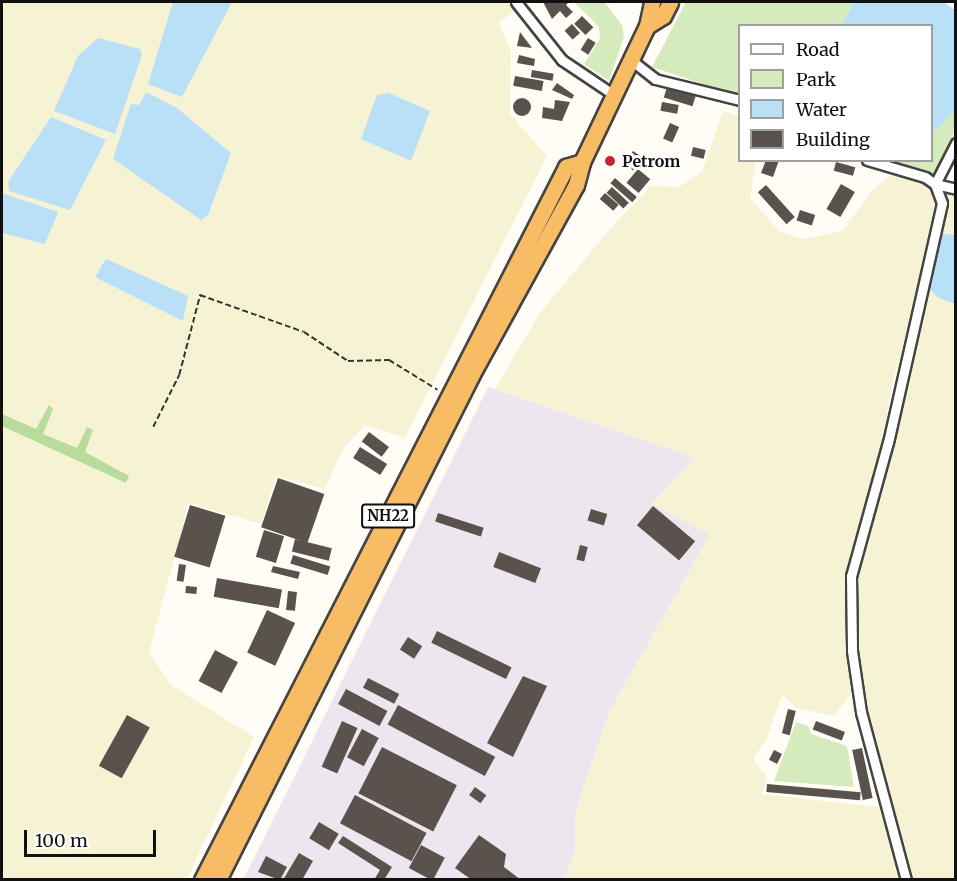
<!DOCTYPE html>
<style>
body{margin:0}
#map{position:relative;width:957px;height:881px;overflow:hidden;background:#fffdf5;font-family:Merriweather,serif}
div>[style]{position:absolute}
[style*='--x']{left:calc(var(--x)*1px);top:calc(var(--y)*1px);width:calc(var(--w)*1px);rotate:calc(var(--a)*1deg)}
.industrial>*{inset:0;background:#eee6ef}
.farmland>*{inset:0;background:#f6f3d4}
.green>*{inset:0;background:#d5ebbd}
.forest>*{inset:0;background:#b9dc9c}
.water>*{inset:0;background:#b9e0f7}
.building>*{inset:0;background:#5a524d;transform-origin:0 0}
.round{border-radius:50%}
.path>*{height:1.5px;margin-top:-0.75px;transform-origin:0;background:repeating-linear-gradient(90deg,#333 0 6px,transparent 0 9px)}
.roads{filter:drop-shadow(2px 0 #444) drop-shadow(-2px 0 #444) drop-shadow(0 2px #444) drop-shadow(0 -2px #444)}
.minor>*{height:9px;margin:-4.5px;padding:0 4.5px;transform-origin:4.5px;border-radius:4.5px;background:#fff}
.trunk>*{height:15px;margin:-7.5px;padding:0 7.5px;transform-origin:7.5px;border-radius:7.5px;background:#f7bc64}
.dots>*{width:16px;height:16px;translate:-50% -50%;box-sizing:border-box;border:3px solid #fff;border-radius:50%}
span{translate:-50% -50%;white-space:nowrap;text-align:center;line-height:1.15;-webkit-text-stroke:6px #fff;paint-order:stroke}
.shield-label span{padding:2px 4px;background:#fff;border:2px solid;border-radius:4px;-webkit-text-stroke-width:0}
.shield-label{font-size:15px;color:#111;font-weight:700}
.poi-label{font-size:16px;color:#111;font-weight:700}
.left{translate:0 -50%;text-align:left}
.frame{position:absolute;inset:0;border:3px solid #111;pointer-events:none}
.legend{position:absolute;left:738px;top:24px;width:195px;height:138px;box-sizing:border-box;background:#fff;border:2px solid #a0a0a0;margin:0;padding:8px 10px;list-style:none;font-size:18px;color:#111}
.legend li{display:flex;align-items:center;gap:12px;height:30px}
.legend b{width:30px;border:2px solid #a0a0a0}
.scale{position:absolute;left:24px;top:830px;width:132px;height:27px;box-sizing:border-box;border:3px solid #111;border-top:0;padding-left:8px;font-size:18px;line-height:21px;white-space:nowrap;color:#111;-webkit-text-stroke:4px #fff;paint-order:stroke}
</style>
<div id="map">
<div class="industrial">
<div style="clip-path:polygon(488px 387px,696px 458px,710px 535px,609px 712px,576px 810px,575px 851px,564px 879px,243px 880px)"></div>
</div>
<div class="farmland">
<div style="clip-path:polygon(2px 2px,506px 2px,516px 9px,499px 23px,511px 51px,510px 114px,547px 156px,405px 438px,365px 425px,342px 450px,325px 489px,276px 476px,261px 524px,189px 503px,149px 652px,171px 685px,254px 737px,187px 879px,2px 880px)"></div>
<div style="clip-path:polygon(723px 111px,739px 116px,740px 160px,756px 161px,750px 198px,780px 232px,803px 239px,843px 231px,871px 191px,894px 173px,922px 180px,938px 198px,917px 300px,892px 384px,880px 460px,852px 553px,846px 630px,851px 694px,834px 716px,797px 708px,782px 695px,767px 738px,753px 759px,767px 777px,762px 794px,878px 807px,903px 879px,564px 879px,575px 851px,576px 810px,609px 712px,710px 535px,651px 504px,695px 458px,495px 389px,540px 313px,608px 231px,651px 186px,679px 187px,702px 172px)"></div>
<div style="clip-path:polygon(955px 188px,955px 235px,937px 233px,948px 191px)"></div>
<div style="clip-path:polygon(927px 286px,938px 298px,955px 304px,956px 879px,910px 880px,884px 804px,853px 650px,854px 577px)"></div>
</div>
<div class="green">
<div style="clip-path:polygon(574px 2px,604px 2px,622px 25px,624px 37px,609px 81px,584px 64px,600px 39px,599px 27px)"></div>
<div style="clip-path:polygon(686px 2px,854px 2px,842px 25px,740px 26px,739px 96px,652px 67px)"></div>
<div style="clip-path:polygon(955px 110px,955px 130px,934px 179px,879px 161px,932px 160px,932px 130px)"></div>
<div style="clip-path:polygon(796px 722px,808px 726px,811px 734px,847px 746px,854px 787px,774px 781px)"></div>
</div>
<div class="forest">
<div style="clip-path:polygon(49px 405px,53px 409px,43px 434px,77px 448px,87px 427px,93px 430px,85px 452px,129px 476px,126px 483px,2px 426px,2px 414px,36px 429px)"></div>
</div>
<div class="water">
<div style="clip-path:polygon(173px 2px,232px 2px,182px 97px,148px 84px)"></div>
<div style="clip-path:polygon(854px 2px,944px 2px,955px 10px,955px 110px,937px 129px,932px 130px,932px 26px,842px 25px)"></div>
<div style="clip-path:polygon(98px 38px,140px 49px,142px 55px,115px 134px,54px 111px,78px 56px)"></div>
<div style="clip-path:polygon(146px 92px,177px 108px,231px 153px,208px 215px,201px 220px,113px 159px,131px 104px,139px 105px)"></div>
<div style="clip-path:polygon(389px 93px,430px 111px,411px 161px,361px 139px,377px 95px)"></div>
<div style="clip-path:polygon(51px 117px,106px 140px,70px 210px,9px 191px,8px 182px)"></div>
<div style="clip-path:polygon(2px 193px,58px 212px,45px 244px,2px 233px)"></div>
<div style="clip-path:polygon(937px 233px,955px 235px,955px 304px,938px 298px,927px 286px)"></div>
<div style="clip-path:polygon(106px 259px,188px 296px,183px 321px,95px 277px)"></div>
</div>
<div class="building">
<div style="clip-path:polygon(543px 2px,569px 2px,566px 5px,573px 12px,566px 18px,560px 11px,552px 19px)"></div>
<div style="left:582px;top:16px;width:16px;height:11px;rotate:45deg"></div>
<div style="left:572px;top:24px;width:12px;height:10px;rotate:48deg"></div>
<div style="clip-path:polygon(520px 32px,532px 48px,517px 46px)"></div>
<div style="left:588px;top:38px;width:9px;height:14px;rotate:32deg"></div>
<div style="clip-path:polygon(519px 55px,535px 59px,534px 66px,517px 63px)"></div>
<div style="left:532px;top:70px;width:22px;height:7px;rotate:10deg"></div>
<div style="left:515px;top:76px;width:29px;height:10px;rotate:10deg"></div>
<div style="clip-path:polygon(557px 83px,574px 95px,572px 99px,552px 90px)"></div>
<div style="left:667px;top:87px;width:30px;height:11px;rotate:17deg"></div>
<div class="round" style="left:513px;top:98px;width:18px;height:18px"></div>
<div style="clip-path:polygon(555px 100px,570px 102px,562px 121px,542px 118px,543px 107px,554px 109px)"></div>
<div style="left:662px;top:102px;width:17px;height:9px;rotate:10deg"></div>
<div style="left:670px;top:123px;width:10px;height:17px;rotate:24deg"></div>
<div style="left:693px;top:147px;width:13px;height:9px;rotate:13deg"></div>
<div style="left:633px;top:151px;width:11px;height:16px;rotate:34deg"></div>
<div style="clip-path:polygon(766px 160px,779px 160px,773px 177px,761px 173px)"></div>
<div style="left:836px;top:162px;width:20px;height:9px;rotate:15deg"></div>
<div style="left:638px;top:169px;width:16px;height:18px;rotate:40deg"></div>
<div style="left:615px;top:178px;width:29px;height:7px;rotate:41deg"></div>
<div style="left:841px;top:184px;width:16px;height:29px;rotate:30deg"></div>
<div style="left:766px;top:185px;width:43px;height:11px;rotate:48deg"></div>
<div style="left:612px;top:187px;width:23px;height:8px;rotate:43deg"></div>
<div style="left:605px;top:193px;width:18px;height:8px;rotate:41deg"></div>
<div style="left:800px;top:210px;width:16px;height:11px;rotate:18deg"></div>
<div style="left:369px;top:432px;width:25px;height:12px;rotate:37deg"></div>
<div style="left:360px;top:447px;width:32px;height:13px;rotate:32deg"></div>
<div style="left:278px;top:478px;width:49px;height:52px;rotate:19deg"></div>
<div style="left:190px;top:505px;width:37px;height:54px;rotate:17deg"></div>
<div style="left:653px;top:506px;width:55px;height:25px;rotate:40deg"></div>
<div style="left:591px;top:509px;width:17px;height:12px;rotate:17deg"></div>
<div style="left:438px;top:513px;width:48px;height:9px;rotate:18deg"></div>
<div style="left:264px;top:530px;width:21px;height:28px;rotate:17deg"></div>
<div style="left:295px;top:539px;width:38px;height:13px;rotate:14deg"></div>
<div style="left:580px;top:545px;width:8px;height:15px;rotate:14deg"></div>
<div style="left:499px;top:552px;width:45px;height:16px;rotate:21deg"></div>
<div style="left:293px;top:555px;width:39px;height:9px;rotate:17deg"></div>
<div style="left:179px;top:564px;width:7px;height:17px;rotate:8deg"></div>
<div style="clip-path:polygon(273px 566px,300px 572px,298px 579px,271px 572px)"></div>
<div style="left:217px;top:578px;width:66px;height:19px;rotate:10deg"></div>
<div style="left:186px;top:586px;width:11px;height:7px;rotate:5deg"></div>
<div style="left:288px;top:591px;width:9px;height:19px;rotate:6deg"></div>
<div style="left:267px;top:610px;width:31px;height:47px;rotate:25deg"></div>
<div style="left:437px;top:631px;width:83px;height:13px;rotate:26deg"></div>
<div style="left:408px;top:637px;width:17px;height:15px;rotate:33deg"></div>
<div style="left:215px;top:650px;width:26px;height:35px;rotate:28deg"></div>
<div style="clip-path:polygon(523px 676px,547px 686px,513px 757px,487px 743px)"></div>
<div style="left:368px;top:678px;width:35px;height:11px;rotate:27deg"></div>
<div style="left:346px;top:689px;width:47px;height:17px;rotate:28deg"></div>
<div style="left:398px;top:705px;width:110px;height:22px;rotate:28deg"></div>
<div style="left:788px;top:709px;width:8px;height:25px;rotate:14deg"></div>
<div style="left:127px;top:715px;width:26px;height:58px;rotate:29deg"></div>
<div style="left:342px;top:721px;width:17px;height:50px;rotate:24deg"></div>
<div style="left:816px;top:721px;width:31px;height:9px;rotate:21deg"></div>
<div style="left:362px;top:729px;width:19px;height:32px;rotate:28deg"></div>
<div style="left:382px;top:747px;width:84px;height:52px;rotate:27deg"></div>
<div style="left:862px;top:748px;width:51px;height:10px;rotate:78deg"></div>
<div style="left:774px;top:750px;width:9px;height:11px;rotate:27deg"></div>
<div style="left:767px;top:784px;width:94px;height:8px;rotate:5deg"></div>
<div style="left:475px;top:787px;width:14px;height:10px;rotate:36deg"></div>
<div style="left:355px;top:795px;width:81px;height:32px;rotate:28deg"></div>
<div style="left:319px;top:822px;width:23px;height:19px;rotate:31deg"></div>
<div style="clip-path:polygon(479px 835px,506px 854px,504px 867px,521px 880px,472px 880px,455px 868px)"></div>
<div style="clip-path:polygon(343px 836px,392px 867px,384px 880px,374px 880px,380px 870px,338px 843px)"></div>
<div style="left:421px;top:845px;width:27px;height:26px;rotate:28deg"></div>
<div style="clip-path:polygon(299px 853px,313px 861px,302px 880px,283px 880px)"></div>
<div style="clip-path:polygon(266px 856px,287px 867px,280px 880px,258px 872px)"></div>
</div>
<div class="path">
<div style="--x:153;--y:427;--w:58;--a:-63.4"></div>
<div style="--x:179;--y:375;--w:83;--a:-75.3"></div>
<div style="--x:200;--y:295;--w:110;--a:19.6"></div>
<div style="--x:304;--y:332;--w:53;--a:33.4"></div>
<div style="--x:348;--y:361;--w:41;--a:-1.4"></div>
<div style="--x:389;--y:360;--w:57;--a:31.5"></div>
</div>
<div class="roads">
<div class="minor">
<div style="--x:516;--y:2;--w:74;--a:51.6"></div>
<div style="--x:562;--y:60;--w:63;--a:33.9"></div>
<div style="--x:631;--y:60;--w:31;--a:38"></div>
<div style="--x:655;--y:79;--w:88;--a:13.9"></div>
<div style="--x:956;--y:143;--w:46;--a:117.1"></div>
<div style="--x:935;--y:184;--w:22;--a:13"></div>
<div style="--x:867;--y:160;--w:60;--a:16.3"></div>
<div style="--x:925;--y:177;--w:12;--a:35"></div>
<div style="--x:935;--y:184;--w:20;--a:70"></div>
<div style="--x:942;--y:203;--w:245;--a:102.7"></div>
<div style="--x:888;--y:442;--w:139;--a:105.4"></div>
<div style="--x:851;--y:576;--w:75;--a:89.2"></div>
<div style="--x:852;--y:651;--w:62;--a:81.6"></div>
<div style="--x:861;--y:712;--w:174;--a:75"></div>
</div>
<div class="trunk">
<div style="--x:647;--y:26;--w:19;--a:-32"></div>
<div style="--x:663;--y:16;--w:16;--a:-63"></div>
<div style="--x:202;--y:880;--w:801;--a:-62.95"></div>
<div style="--x:566;--y:167;--w:17;--a:-17"></div>
<div style="--x:218;--y:880;--w:566;--a:-63.34"></div>
<div style="--x:472;--y:374;--w:216;--a:-61.2"></div>
<div style="--x:576;--y:185;--w:24;--a:-75"></div>
<div style="--x:582;--y:162;--w:151;--a:-64.5"></div>
<div style="--x:647;--y:26;--w:25;--a:-78"></div>
</div>
</div>
<div class="dots">
<div style="left:610px;top:161px;background:#c4262e"></div>
</div>
<div class="shield-label">
<span style="left:388px;top:516px">NH22</span>
</div>
<div class="poi-label">
<span class="left" style="left:622px;top:161px">Petrom</span>
</div>
<div class="frame"></div>
<ul class="legend">
<li><b style="height:8px;background:#fff"></b>Road</li>
<li><b style="height:16px;background:#d5ebbd"></b>Park</li>
<li><b style="height:16px;background:#b9e0f7"></b>Water</li>
<li><b style="height:16px;background:#5a524d"></b>Building</li>
</ul>
<div class="scale">100 m</div>
</div>
